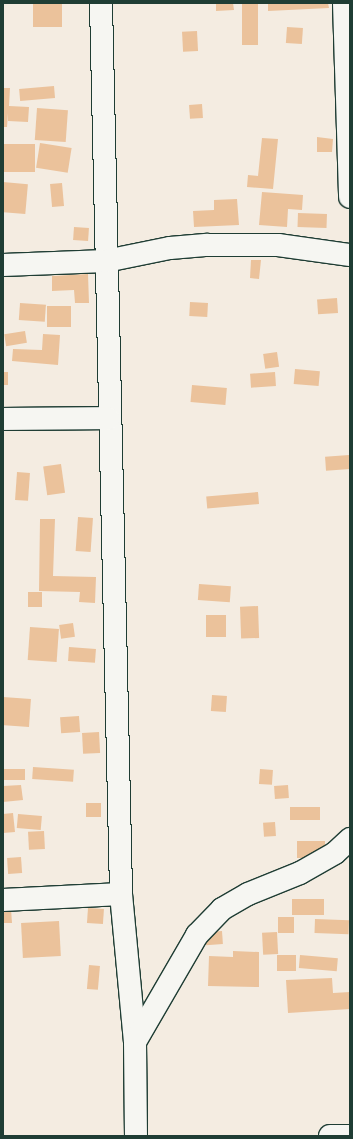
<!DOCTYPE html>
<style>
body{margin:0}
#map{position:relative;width:353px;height:1139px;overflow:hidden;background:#f4ece1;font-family:"Playpen Sans",sans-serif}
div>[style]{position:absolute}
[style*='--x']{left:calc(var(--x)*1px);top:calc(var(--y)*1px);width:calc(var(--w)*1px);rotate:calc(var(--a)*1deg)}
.building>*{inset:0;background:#ebc29b;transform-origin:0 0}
.roads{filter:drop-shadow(1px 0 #1f3d34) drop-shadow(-1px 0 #1f3d34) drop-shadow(0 1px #1f3d34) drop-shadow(0 -1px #1f3d34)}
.street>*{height:22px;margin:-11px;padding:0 11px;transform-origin:11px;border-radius:11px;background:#f6f6f2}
span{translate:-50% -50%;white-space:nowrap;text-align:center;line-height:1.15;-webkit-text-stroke:3px #f6f6f2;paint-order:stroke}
.frame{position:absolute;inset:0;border:4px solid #1f3d34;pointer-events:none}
</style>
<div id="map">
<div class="building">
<div style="left:33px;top:3px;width:29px;height:24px"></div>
<div style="clip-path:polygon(216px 3px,233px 3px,234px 10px,216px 11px)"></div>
<div style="left:242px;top:3px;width:16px;height:42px"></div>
<div style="clip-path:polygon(268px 3px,328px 3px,329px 8px,268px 11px)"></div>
<div style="left:287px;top:27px;width:16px;height:16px;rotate:4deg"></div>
<div style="left:197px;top:31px;width:20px;height:15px;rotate:87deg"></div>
<div style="left:54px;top:86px;width:12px;height:35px;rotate:85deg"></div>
<div style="clip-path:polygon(3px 88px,10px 88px,9px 106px,29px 107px,28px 122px,8px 121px,8px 113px,7px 127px,3px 127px)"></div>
<div style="left:202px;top:104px;width:14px;height:13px;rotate:86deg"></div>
<div style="left:37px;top:108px;width:31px;height:32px;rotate:4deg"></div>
<div style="clip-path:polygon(317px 137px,333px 139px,332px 152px,317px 152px)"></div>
<div style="clip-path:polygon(262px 138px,278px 139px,273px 189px,247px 187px,248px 175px,258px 176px)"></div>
<div style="left:40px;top:143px;width:32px;height:25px;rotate:9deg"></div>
<div style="left:3px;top:144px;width:32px;height:28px"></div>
<div style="left:3px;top:182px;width:25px;height:30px;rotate:5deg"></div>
<div style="left:62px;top:183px;width:23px;height:12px;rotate:85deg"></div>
<div style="clip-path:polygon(262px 192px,303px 195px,302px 210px,288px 209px,287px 227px,259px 225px)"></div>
<div style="clip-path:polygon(237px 199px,239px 225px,194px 227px,193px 211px,214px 210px,214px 200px)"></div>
<div style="left:298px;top:213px;width:29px;height:14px;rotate:2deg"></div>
<div style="left:74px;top:227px;width:15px;height:13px;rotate:4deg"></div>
<div style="clip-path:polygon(251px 260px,261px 260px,259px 279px,250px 278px)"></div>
<div style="clip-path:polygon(88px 274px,89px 303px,75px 303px,74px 290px,52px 291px,52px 276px)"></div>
<div style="left:337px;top:298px;width:15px;height:20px;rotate:86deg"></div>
<div style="left:190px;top:302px;width:18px;height:14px;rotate:3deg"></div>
<div style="left:20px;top:303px;width:26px;height:17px;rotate:4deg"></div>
<div style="left:71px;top:306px;width:21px;height:24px;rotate:90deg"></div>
<div style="left:25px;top:331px;width:12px;height:21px;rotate:81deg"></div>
<div style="clip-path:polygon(43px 334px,60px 335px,58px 365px,12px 361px,13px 349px,42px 350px)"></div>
<div style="left:277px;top:352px;width:15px;height:14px;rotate:82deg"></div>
<div style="left:295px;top:369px;width:25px;height:15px;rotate:5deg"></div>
<div style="left:3px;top:372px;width:5px;height:13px"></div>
<div style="left:275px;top:372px;width:14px;height:25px;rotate:86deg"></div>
<div style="left:192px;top:385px;width:35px;height:17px;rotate:5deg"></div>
<div style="left:349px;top:455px;width:14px;height:24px;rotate:86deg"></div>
<div style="left:61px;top:464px;width:29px;height:18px;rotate:82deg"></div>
<div style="left:17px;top:472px;width:13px;height:28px;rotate:4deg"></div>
<div style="left:258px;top:492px;width:12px;height:52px;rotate:85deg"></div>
<div style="left:78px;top:517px;width:15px;height:34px;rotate:4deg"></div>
<div style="clip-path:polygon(40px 519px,55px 519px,53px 576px,96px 577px,95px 603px,79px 602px,80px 592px,39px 591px)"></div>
<div style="left:199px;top:584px;width:32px;height:16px;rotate:4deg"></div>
<div style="left:28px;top:592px;width:14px;height:15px"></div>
<div style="left:258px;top:606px;width:32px;height:18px;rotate:88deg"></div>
<div style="left:206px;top:615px;width:20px;height:22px"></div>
<div style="left:73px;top:623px;width:14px;height:14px;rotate:82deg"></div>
<div style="left:30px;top:627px;width:29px;height:33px;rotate:4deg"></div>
<div style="left:69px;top:647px;width:27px;height:14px;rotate:4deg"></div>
<div style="left:212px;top:695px;width:15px;height:16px;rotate:4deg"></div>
<div style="left:3px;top:697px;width:28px;height:28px;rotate:4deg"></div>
<div style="left:79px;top:716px;width:16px;height:19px;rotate:86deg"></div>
<div style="left:99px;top:732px;width:21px;height:17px;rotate:87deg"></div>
<div style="left:33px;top:767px;width:41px;height:12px;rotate:4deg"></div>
<div style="left:3px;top:769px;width:22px;height:11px"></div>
<div style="left:260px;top:769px;width:13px;height:15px;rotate:4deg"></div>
<div style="clip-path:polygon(21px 785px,23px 800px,3px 802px,3px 786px)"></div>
<div style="left:288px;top:785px;width:13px;height:14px;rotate:86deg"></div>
<div style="left:86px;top:803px;width:15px;height:14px"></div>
<div style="left:320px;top:807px;width:13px;height:30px;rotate:90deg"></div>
<div style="clip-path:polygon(13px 813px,15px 832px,3px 833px,3px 814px)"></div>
<div style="left:18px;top:814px;width:24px;height:14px;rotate:5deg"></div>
<div style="left:275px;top:822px;width:14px;height:12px;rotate:86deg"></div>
<div style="left:44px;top:831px;width:18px;height:16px;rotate:87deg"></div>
<div style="left:325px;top:841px;width:17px;height:28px;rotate:90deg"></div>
<div style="left:21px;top:857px;width:16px;height:14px;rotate:86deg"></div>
<div style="left:292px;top:899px;width:32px;height:16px"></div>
<div style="left:88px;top:908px;width:16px;height:15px;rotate:4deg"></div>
<div style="clip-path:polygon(11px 909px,12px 923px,3px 923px,3px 910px)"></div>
<div style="left:278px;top:917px;width:16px;height:16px"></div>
<div style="left:315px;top:919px;width:34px;height:14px;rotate:2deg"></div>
<div style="left:59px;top:921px;width:35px;height:38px;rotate:87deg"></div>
<div style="left:222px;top:931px;width:13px;height:17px;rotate:86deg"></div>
<div style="left:277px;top:932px;width:22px;height:15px;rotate:87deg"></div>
<div style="clip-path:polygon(233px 951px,259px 952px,259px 987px,208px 986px,209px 956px,233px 957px)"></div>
<div style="left:277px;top:955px;width:19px;height:16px"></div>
<div style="left:300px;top:955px;width:38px;height:13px;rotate:5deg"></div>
<div style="left:89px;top:965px;width:11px;height:24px;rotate:5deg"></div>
<div style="clip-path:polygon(332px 978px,333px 993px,350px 992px,350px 1009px,288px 1013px,286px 980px)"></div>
</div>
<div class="roads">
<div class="street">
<div style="--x:101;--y:3;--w:891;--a:88.71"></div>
<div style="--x:121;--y:894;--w:149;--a:84.6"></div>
<div style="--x:135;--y:1042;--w:94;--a:89.4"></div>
<div style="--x:344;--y:3;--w:194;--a:88.2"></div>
<div style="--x:3;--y:265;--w:103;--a:-2.2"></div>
<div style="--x:106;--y:261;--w:65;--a:-11.5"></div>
<div style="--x:170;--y:248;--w:38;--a:-5"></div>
<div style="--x:208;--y:245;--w:70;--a:0"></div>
<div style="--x:278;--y:245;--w:73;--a:7.9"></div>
<div style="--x:3;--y:419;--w:105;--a:-0.5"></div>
<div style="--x:3;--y:900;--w:118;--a:-2.9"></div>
<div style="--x:135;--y:1042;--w:124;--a:-59.9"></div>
<div style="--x:197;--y:935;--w:36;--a:-46"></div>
<div style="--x:222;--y:909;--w:30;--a:-30"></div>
<div style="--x:248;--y:894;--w:56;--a:-22"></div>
<div style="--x:300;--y:873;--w:40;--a:-29.7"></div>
<div style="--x:335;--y:853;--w:21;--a:-43"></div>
<div style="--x:330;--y:1136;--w:20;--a:0"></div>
</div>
</div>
<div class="frame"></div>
</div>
